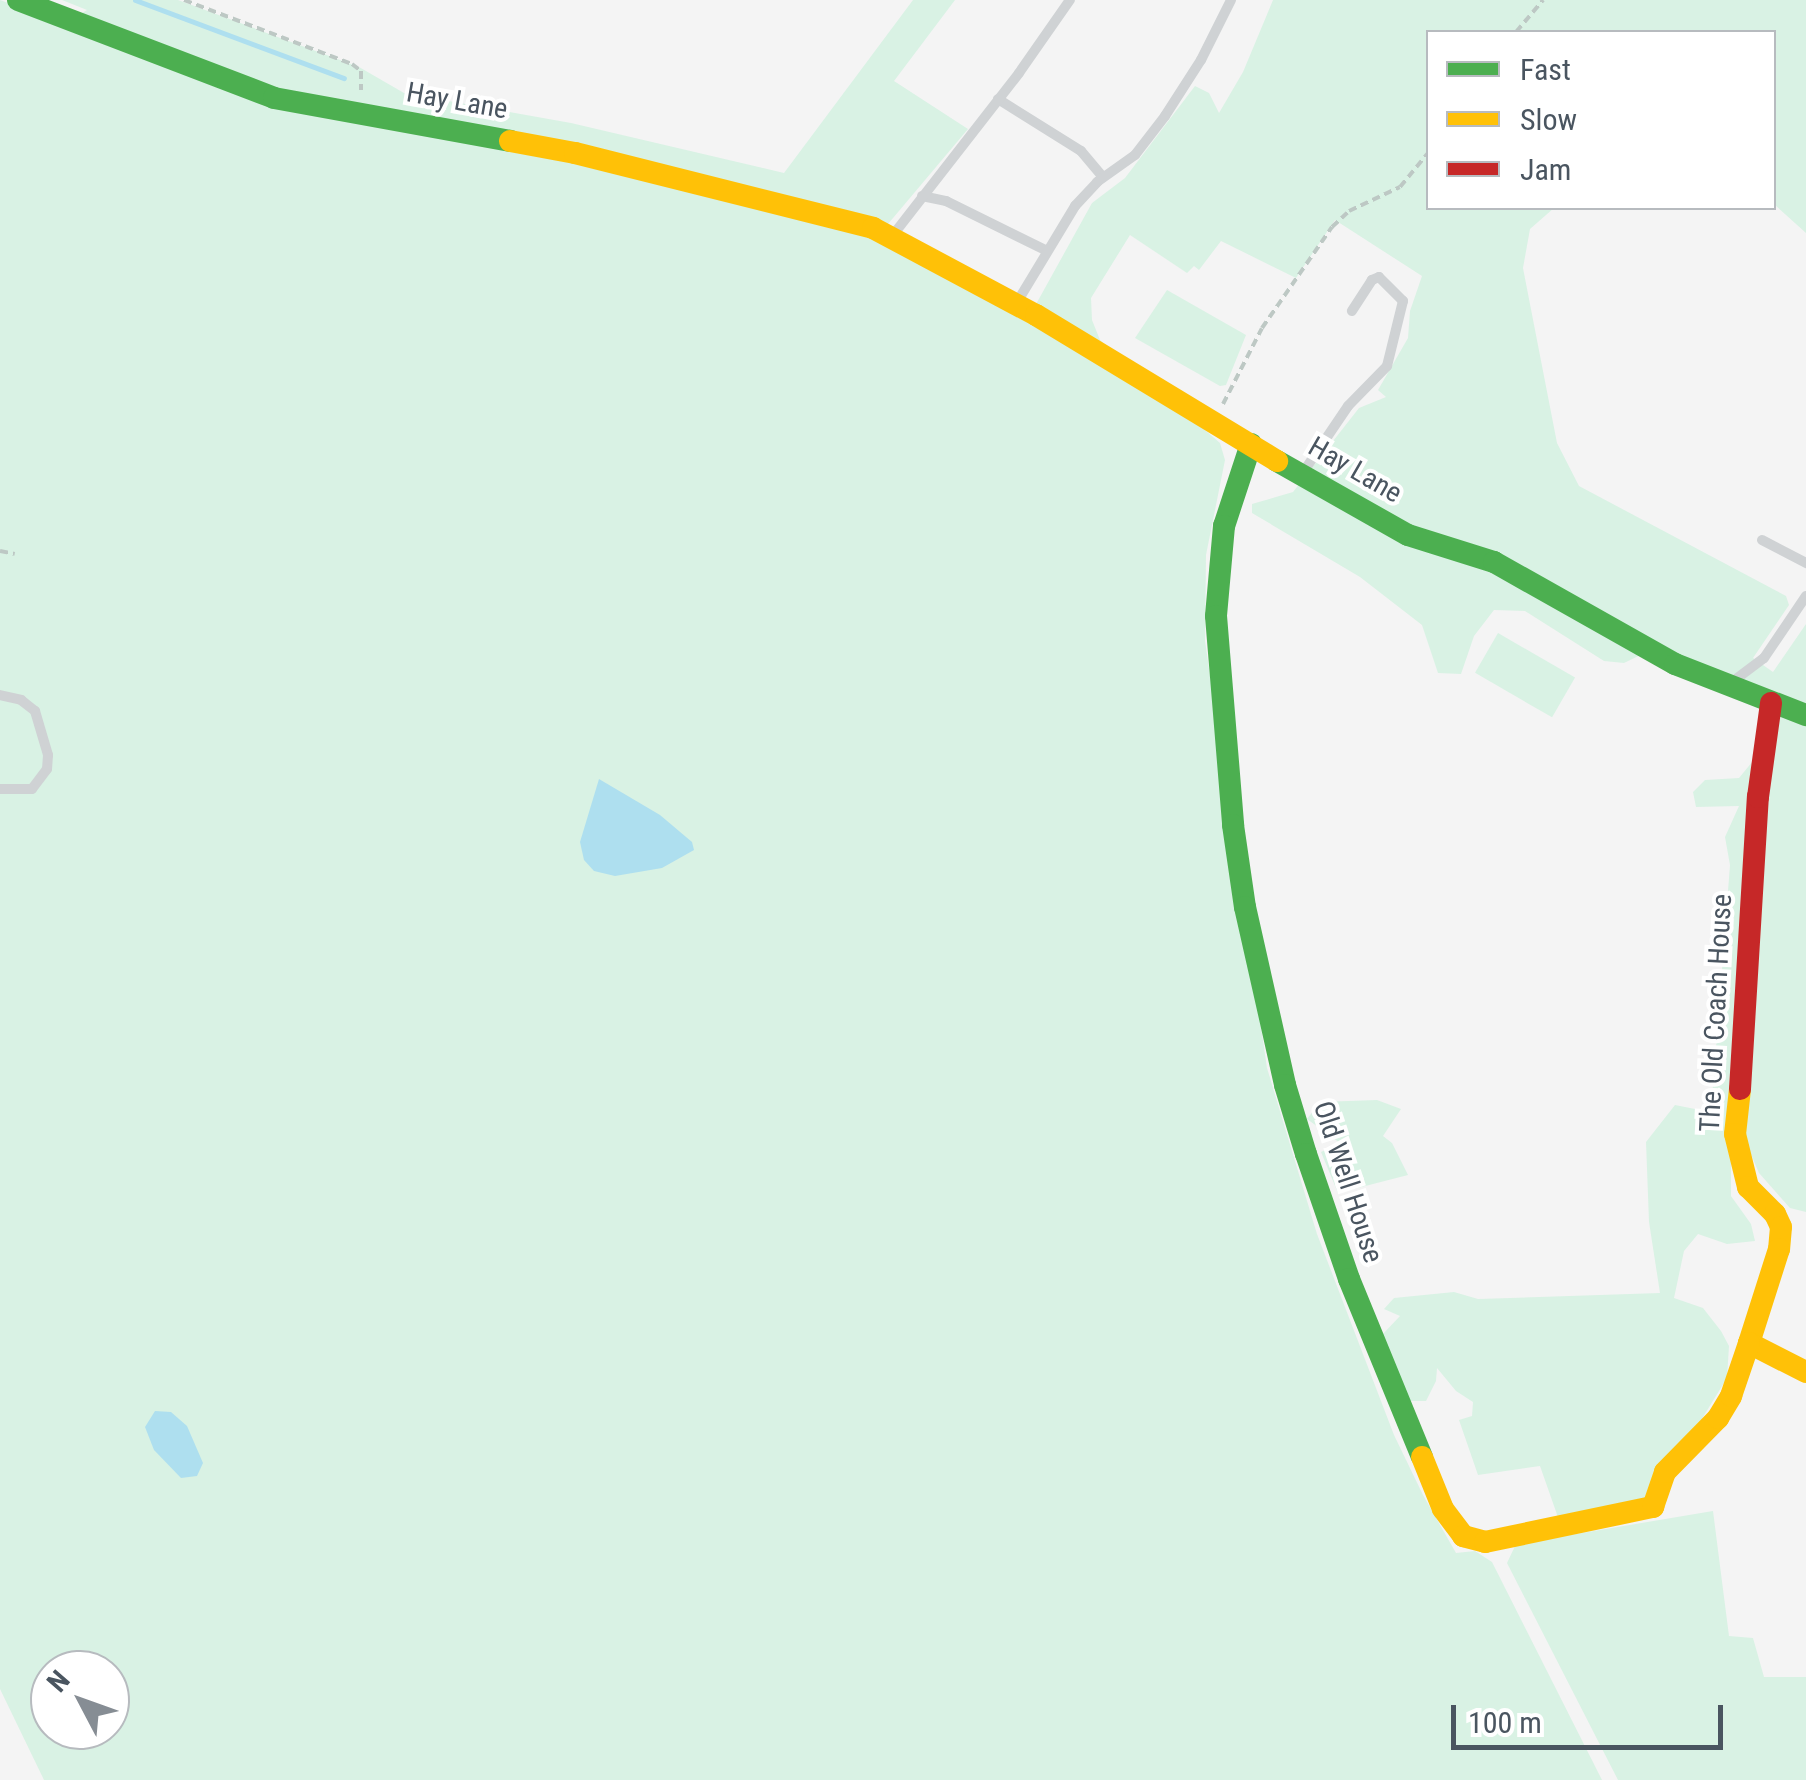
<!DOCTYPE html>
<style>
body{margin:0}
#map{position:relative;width:1806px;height:1780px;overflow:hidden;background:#f4f4f4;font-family:"Roboto Condensed",sans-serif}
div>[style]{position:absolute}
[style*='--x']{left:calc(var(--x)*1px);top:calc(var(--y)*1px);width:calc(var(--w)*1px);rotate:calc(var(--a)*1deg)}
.green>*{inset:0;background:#d9f2e4;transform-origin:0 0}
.water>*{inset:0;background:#aedfef}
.stream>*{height:5px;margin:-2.5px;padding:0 2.5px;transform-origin:2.5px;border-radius:2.5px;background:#aedfef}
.path>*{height:4px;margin-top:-2px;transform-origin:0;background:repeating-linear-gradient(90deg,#bdc8c4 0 8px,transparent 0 13px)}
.lane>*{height:10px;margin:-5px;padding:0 5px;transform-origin:5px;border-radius:5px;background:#cfd2d4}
.fast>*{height:22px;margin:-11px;padding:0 11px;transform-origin:11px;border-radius:11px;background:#4caf50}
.slow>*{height:22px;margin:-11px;padding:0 11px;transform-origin:11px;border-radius:11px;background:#ffc107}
.jam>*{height:22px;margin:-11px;padding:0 11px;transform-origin:11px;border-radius:11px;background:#c62828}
span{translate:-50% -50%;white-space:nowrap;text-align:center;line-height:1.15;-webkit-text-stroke:8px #fff;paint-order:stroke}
.street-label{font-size:28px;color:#4a5560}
.legend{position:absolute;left:1426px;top:30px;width:350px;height:180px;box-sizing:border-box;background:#fff;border:2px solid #b7bbbf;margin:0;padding:12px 18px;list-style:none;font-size:30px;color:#4a5560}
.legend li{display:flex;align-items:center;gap:20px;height:50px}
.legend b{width:50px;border:2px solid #b7bbbf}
.north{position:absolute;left:30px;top:1650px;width:100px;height:100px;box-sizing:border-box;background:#fff;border:2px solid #b7bbbf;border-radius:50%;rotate:311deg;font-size:28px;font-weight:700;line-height:40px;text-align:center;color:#4a5560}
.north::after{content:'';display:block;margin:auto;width:35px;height:45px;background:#868d94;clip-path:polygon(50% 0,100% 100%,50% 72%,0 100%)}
.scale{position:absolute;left:1451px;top:1705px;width:272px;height:45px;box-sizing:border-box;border:5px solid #4a5560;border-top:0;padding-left:12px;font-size:30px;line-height:35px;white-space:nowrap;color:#4a5560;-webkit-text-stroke:8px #fff;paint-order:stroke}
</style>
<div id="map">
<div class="green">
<div style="clip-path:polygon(evenodd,0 0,64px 24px,87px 10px,62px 0,178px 0,359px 67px,404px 93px,571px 123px,784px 173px,913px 0,955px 0,894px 81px,968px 129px,888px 224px,1035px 306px,1092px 203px,1125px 178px,1195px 86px,1209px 93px,1219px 113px,1243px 72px,1273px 0,1806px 0,1806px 233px,1774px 204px,1774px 32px,1428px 32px,1428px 208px,1554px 208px,1530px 229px,1523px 268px,1557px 443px,1579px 486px,1786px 596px,1789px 605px,1753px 658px,1773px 672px,1806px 624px,1806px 1212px,1790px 1208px,1759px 1173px,1731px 1108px,1731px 1196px,1751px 1224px,1755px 1241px,1727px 1244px,1698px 1234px,1684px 1251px,1674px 1298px,1703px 1308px,1721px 1331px,1729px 1346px,1727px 1378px,1647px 1508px,1560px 1523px,1540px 1466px,1478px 1475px,1459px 1420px,1472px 1416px,1473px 1402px,1456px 1391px,1437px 1368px,1436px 1381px,1426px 1401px,1406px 1401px,1381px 1336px,1400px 1316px,1384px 1309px,1394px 1298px,1454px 1292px,1478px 1299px,1660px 1293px,1649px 1222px,1646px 1142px,1675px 1105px,1700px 1110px,1713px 1087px,1730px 865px,1725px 837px,1739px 806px,1696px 807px,1693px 792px,1705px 780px,1739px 778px,1771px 739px,1767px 696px,1657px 647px,1624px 663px,1604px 661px,1525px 611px,1494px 610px,1474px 636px,1461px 674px,1438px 673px,1422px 625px,1360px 577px,1252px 513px,1252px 504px,1293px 492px,1359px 408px,1386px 397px,1378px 390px,1408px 338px,1410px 311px,1422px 276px,1335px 220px,1296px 278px,1221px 241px,1199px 270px,1194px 266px,1187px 273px,1130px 235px,1091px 298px,1092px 320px,1100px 340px,1220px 443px,1225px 460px,1206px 555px,1205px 641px,1267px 1068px,1317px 1234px,1394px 1435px,1423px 1495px,1456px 1553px,1475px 1551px,1492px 1562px,1602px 1780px,44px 1780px,0 1689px,0 0,50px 1670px,110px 1670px,110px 1730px,50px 1730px,50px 1670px)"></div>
<div style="clip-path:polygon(1167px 290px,1246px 335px,1226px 385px,1220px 386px,1135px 338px)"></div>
<div style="left:1498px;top:633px;width:89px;height:46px;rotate:30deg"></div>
<div style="clip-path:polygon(1377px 1100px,1401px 1109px,1383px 1136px,1392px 1143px,1408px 1175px,1338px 1193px,1321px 1152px,1340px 1143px,1307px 1119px,1320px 1102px)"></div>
<div style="clip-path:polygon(1713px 1511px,1729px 1636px,1753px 1638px,1764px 1677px,1806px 1677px,1806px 1780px,1618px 1780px,1507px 1563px,1516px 1544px)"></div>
</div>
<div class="water">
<div style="clip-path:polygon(599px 779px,660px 815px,692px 842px,694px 850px,662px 868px,615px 876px,594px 871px,584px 860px,580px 842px)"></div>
<div style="clip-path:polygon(155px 1411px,171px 1412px,187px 1426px,203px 1463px,197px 1476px,181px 1478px,154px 1450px,145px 1427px)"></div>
</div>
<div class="stream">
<div style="--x:135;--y:0;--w:223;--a:20.5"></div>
</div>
<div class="path">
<div style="--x:184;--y:0;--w:180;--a:20.9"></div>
<div style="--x:352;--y:64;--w:11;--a:38"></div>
<div style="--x:361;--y:71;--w:19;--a:90"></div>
<div style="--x:1516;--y:32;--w:42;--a:-49.8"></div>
<div style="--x:1223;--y:404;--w:85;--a:-62.8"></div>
<div style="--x:1262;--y:328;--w:123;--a:-55.3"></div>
<div style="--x:1332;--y:227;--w:23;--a:-43"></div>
<div style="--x:1349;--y:211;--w:56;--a:-25.2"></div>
<div style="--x:1400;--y:187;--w:44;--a:-50.5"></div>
<div style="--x:0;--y:551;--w:15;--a:11"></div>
</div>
<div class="lane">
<div style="--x:998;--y:99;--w:98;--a:32.1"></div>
<div style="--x:1081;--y:151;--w:34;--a:50"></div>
<div style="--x:922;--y:196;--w:25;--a:12"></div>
<div style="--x:946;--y:201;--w:113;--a:26.3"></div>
<div style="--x:893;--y:235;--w:205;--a:-52.1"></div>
<div style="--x:1019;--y:73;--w:89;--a:-55.1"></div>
<div style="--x:1019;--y:299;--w:109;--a:-58.9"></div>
<div style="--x:1075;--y:206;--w:33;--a:-47"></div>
<div style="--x:1097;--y:182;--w:47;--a:-35.4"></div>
<div style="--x:1135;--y:155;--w:49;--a:-52.4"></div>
<div style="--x:1165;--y:116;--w:67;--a:-57.3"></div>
<div style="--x:1201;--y:60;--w:67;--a:-63.4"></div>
<div style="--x:1302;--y:474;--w:82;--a:-55.9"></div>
<div style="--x:1348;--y:406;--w:56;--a:-45.7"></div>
<div style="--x:1387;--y:366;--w:67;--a:-76.2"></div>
<div style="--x:1403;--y:301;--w:34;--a:-135"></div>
<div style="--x:1379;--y:277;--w:8;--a:157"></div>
<div style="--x:1372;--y:280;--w:37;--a:123"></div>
<div style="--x:1762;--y:540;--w:50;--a:27.6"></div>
<div style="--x:1732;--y:682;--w:40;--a:-37"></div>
<div style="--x:1764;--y:658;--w:75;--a:-55.9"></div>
<div style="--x:0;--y:695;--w:22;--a:13"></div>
<div style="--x:21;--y:700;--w:18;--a:38"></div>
<div style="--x:35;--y:711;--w:46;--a:73.5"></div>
<div style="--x:48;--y:755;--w:14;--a:94"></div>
<div style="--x:47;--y:769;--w:25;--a:127"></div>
<div style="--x:32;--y:789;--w:32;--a:180"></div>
</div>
<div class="fast">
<div style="--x:18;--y:0;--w:274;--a:20.9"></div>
<div style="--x:274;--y:98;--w:240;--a:10.3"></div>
<div style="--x:1251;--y:444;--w:86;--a:108.2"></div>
<div style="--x:1224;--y:526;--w:90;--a:95.1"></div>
<div style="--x:1216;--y:616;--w:210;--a:85.3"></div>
<div style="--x:1233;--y:825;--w:83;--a:81.7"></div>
<div style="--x:1245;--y:907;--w:182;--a:77.3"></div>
<div style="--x:1285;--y:1085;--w:72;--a:73.1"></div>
<div style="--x:1306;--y:1154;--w:132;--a:71"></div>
<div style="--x:1349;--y:1279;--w:192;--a:67.7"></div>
<div style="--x:1277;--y:461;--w:150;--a:29.5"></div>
<div style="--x:1408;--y:535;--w:90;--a:17.4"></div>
<div style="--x:1494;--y:562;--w:208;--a:29.4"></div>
<div style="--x:1675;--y:664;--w:141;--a:21.3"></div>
</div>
<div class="slow">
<div style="--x:510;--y:141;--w:66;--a:10.5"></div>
<div style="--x:575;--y:153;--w:307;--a:14.1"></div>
<div style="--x:873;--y:228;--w:185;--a:28.1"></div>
<div style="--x:1036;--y:315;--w:282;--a:31.2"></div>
<div style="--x:1740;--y:1089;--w:45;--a:96.3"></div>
<div style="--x:1735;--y:1134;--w:55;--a:76.2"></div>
<div style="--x:1748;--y:1187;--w:38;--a:45"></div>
<div style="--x:1775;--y:1214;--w:14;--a:65"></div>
<div style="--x:1781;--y:1227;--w:22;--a:95"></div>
<div style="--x:1779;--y:1249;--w:99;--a:107.7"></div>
<div style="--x:1749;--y:1343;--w:64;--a:27"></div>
<div style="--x:1422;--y:1457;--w:56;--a:68"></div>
<div style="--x:1443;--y:1509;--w:34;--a:53"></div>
<div style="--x:1463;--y:1536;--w:23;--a:15"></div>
<div style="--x:1485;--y:1542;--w:172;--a:-11.8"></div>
<div style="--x:1653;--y:1507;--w:37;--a:-71"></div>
<div style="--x:1665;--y:1472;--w:76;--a:-45.5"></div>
<div style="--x:1718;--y:1418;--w:26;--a:-59"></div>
<div style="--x:1731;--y:1396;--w:56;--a:-71.2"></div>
</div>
<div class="jam">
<div style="--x:1740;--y:1089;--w:293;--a:-86.5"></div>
<div style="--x:1758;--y:797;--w:95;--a:-82.1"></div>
</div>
<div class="street-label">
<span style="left:457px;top:101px;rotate:10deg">Hay Lane</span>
<span style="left:1355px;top:470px;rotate:30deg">Hay Lane</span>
<span style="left:1716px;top:1013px;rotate:-87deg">The Old Coach House</span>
<span style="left:1348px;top:1182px;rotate:72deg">Old Well House</span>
</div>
<ul class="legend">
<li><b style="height:12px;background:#4caf50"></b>Fast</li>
<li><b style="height:12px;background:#ffc107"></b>Slow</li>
<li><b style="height:12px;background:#c62828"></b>Jam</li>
</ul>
<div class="north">N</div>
<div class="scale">100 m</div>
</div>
